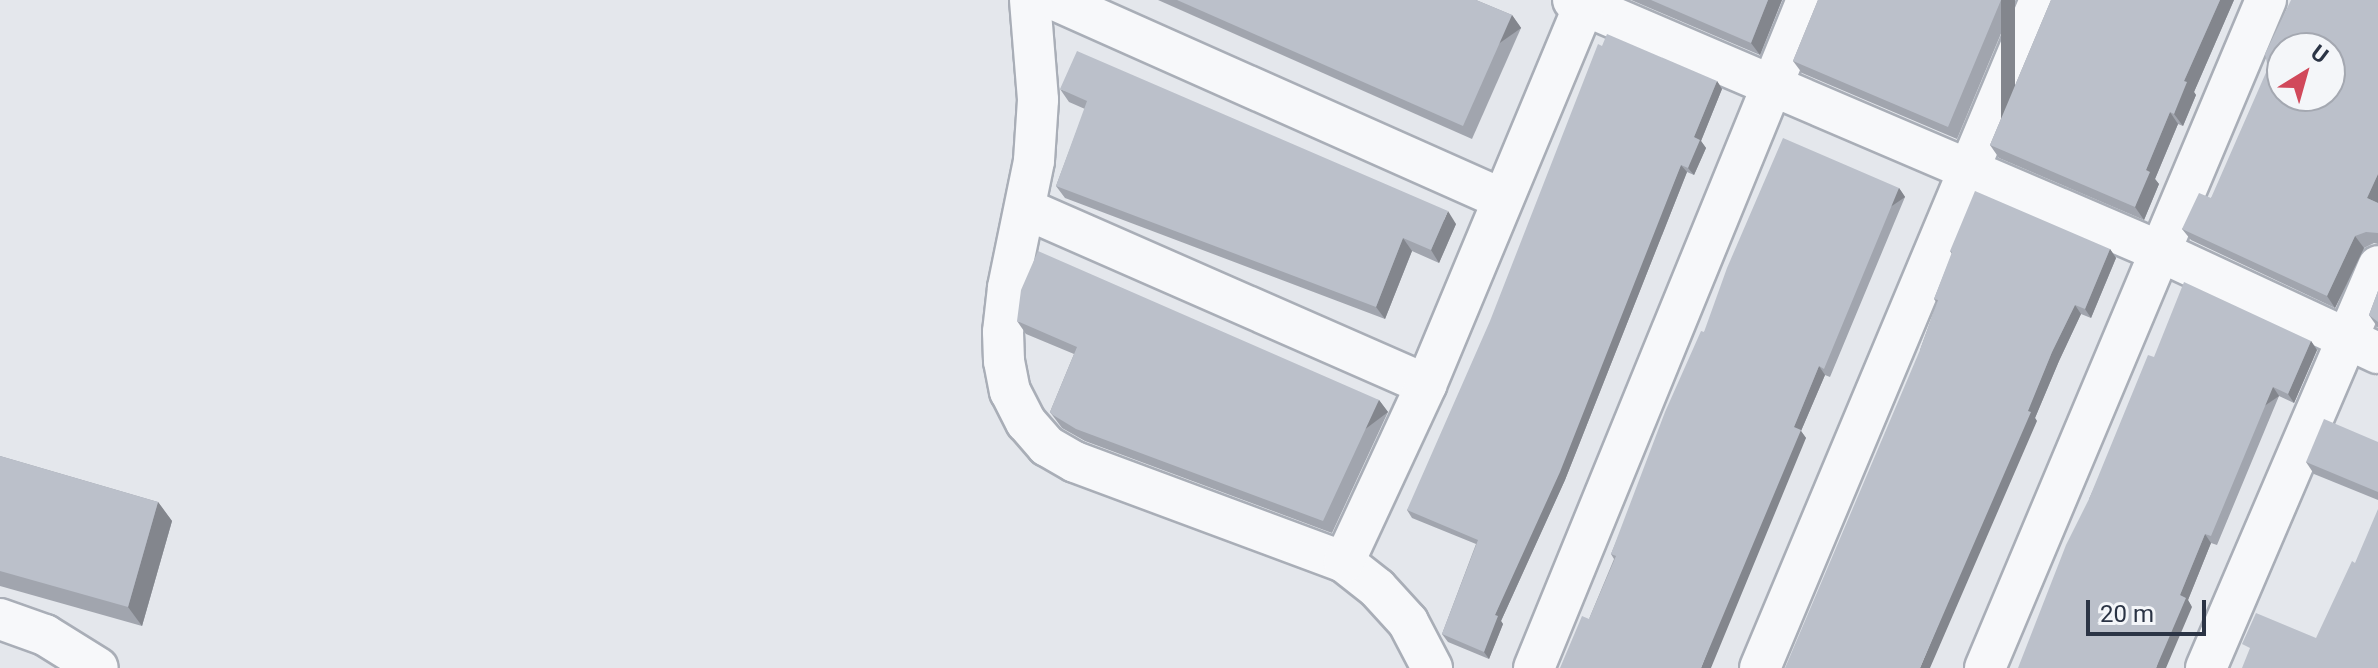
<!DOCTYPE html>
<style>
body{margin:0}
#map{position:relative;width:2378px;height:668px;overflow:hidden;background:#e4e7ec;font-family:Roboto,sans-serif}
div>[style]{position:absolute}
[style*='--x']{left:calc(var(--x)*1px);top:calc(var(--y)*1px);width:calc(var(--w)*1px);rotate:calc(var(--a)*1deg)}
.roads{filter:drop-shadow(2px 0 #a9aeb7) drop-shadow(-2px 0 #a9aeb7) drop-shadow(0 2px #a9aeb7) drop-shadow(0 -2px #a9aeb7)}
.minor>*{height:40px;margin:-20px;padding:0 20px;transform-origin:20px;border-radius:20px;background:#f7f8fa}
.wall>*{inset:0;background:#a1a5ae}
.shaded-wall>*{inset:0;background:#83868d;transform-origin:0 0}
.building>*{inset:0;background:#bbc0ca}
span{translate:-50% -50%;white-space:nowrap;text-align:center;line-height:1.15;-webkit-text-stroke:6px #f4f6f9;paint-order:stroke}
.north{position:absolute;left:2266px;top:32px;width:80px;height:80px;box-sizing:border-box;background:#f4f6f9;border:2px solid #a4a8b1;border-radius:50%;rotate:37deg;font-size:22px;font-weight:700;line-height:32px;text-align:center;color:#2b3445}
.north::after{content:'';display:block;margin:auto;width:28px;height:36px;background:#d1495b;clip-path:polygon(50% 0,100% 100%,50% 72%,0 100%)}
.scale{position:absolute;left:2086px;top:600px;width:120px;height:36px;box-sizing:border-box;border:4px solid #2b3445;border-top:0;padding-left:10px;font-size:24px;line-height:28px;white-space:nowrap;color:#2b3445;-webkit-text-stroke:6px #f4f6f9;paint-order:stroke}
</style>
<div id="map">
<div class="roads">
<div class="minor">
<div style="--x:1030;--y:0;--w:100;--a:85.4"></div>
<div style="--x:1038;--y:100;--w:61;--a:93.8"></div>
<div style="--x:1034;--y:161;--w:130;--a:101.6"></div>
<div style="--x:1008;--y:288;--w:44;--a:96.5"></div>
<div style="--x:1003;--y:332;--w:29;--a:88"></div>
<div style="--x:1004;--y:361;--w:31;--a:79"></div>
<div style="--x:1010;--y:391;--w:35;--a:63"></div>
<div style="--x:1026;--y:422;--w:32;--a:49"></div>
<div style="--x:1047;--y:446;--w:32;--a:30"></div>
<div style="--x:1075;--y:462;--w:287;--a:20.4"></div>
<div style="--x:1344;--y:562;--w:42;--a:38.2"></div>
<div style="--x:1377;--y:588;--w:46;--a:47.6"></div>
<div style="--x:1408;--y:622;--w:52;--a:62.4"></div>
<div style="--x:1055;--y:0;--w:490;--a:24"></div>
<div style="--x:1586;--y:0;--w:5;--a:112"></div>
<div style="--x:1584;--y:5;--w:628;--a:23.17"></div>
<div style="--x:2161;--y:252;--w:239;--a:25"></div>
<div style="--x:1026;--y:209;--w:437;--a:23.7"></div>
<div style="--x:1344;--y:562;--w:195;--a:-65.1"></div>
<div style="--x:1426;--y:385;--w:412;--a:-67.4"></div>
<div style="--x:1584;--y:5;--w:12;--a:-156"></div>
<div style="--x:0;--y:619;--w:48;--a:19.6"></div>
<div style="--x:45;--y:635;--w:62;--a:31.9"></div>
<div style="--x:1534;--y:668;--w:722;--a:-67.77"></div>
<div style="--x:1760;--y:668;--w:724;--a:-67.26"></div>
<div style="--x:1985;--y:668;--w:725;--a:-67.19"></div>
<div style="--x:2206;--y:668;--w:437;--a:-66.8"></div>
</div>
</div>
<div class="wall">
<div style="clip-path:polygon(1158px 0,1476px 0,1512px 15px,1521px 28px,1472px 139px)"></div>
<div style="clip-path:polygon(1631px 0,1782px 0,1760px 55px)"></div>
<div style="clip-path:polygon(1818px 0,2015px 0,1957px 139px,1802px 73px,1793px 61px)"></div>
<div style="clip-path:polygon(2051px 0,2234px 0,2194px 92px,2196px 95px,2183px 126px,2178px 124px,2155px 179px,2159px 184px,2144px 220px,1999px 158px,1990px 145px)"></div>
<div style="clip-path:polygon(2378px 0,2378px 244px,2374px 243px,2364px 248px,2335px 308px,2191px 240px,2182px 229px,2211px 198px)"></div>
<div style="clip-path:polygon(1717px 81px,1722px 89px,1701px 141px,1706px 148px,1694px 175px,1687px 172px,1565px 480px,1501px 621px,1503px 624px,1489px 659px,1448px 642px,1442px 634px,1476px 544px,1412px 518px,1407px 510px)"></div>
<div style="clip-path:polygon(1060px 89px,1456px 224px,1439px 263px,1412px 251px,1385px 319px,1065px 198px,1056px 186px,1085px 109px,1069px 102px)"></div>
<div style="clip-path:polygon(1899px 188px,1905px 197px,1830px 377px,1825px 375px,1801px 431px,1806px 438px,1589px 619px,1614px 559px,1611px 554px,1704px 332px)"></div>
<div style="clip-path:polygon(2110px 249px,2116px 258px,2091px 318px,2081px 314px,2059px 361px,2035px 418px,2037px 421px,1920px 350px,1937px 303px,1934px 299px,1952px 254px,1950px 251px)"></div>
<div style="clip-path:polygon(2378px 291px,2378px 328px,2369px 315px)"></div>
<div style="clip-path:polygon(1017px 321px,1379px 400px,1388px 412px,1332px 533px,1085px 441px,1062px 428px,1050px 412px,1074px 354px,1026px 334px)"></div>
<div style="clip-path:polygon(2311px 341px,2317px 350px,2294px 403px,2279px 396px,2217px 545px,2211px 543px,2188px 600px,2192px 607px,2089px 499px,2154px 357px)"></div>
<div style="clip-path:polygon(2378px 442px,2378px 500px,2314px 474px,2306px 462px)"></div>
<div style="clip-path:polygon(0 456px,158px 502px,172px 521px,142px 626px,0 586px)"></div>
</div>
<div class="shaded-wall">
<div style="clip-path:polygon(1768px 0,1782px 0,1760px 55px,1751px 43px)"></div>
<div style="left:2001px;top:0;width:14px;height:138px"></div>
<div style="clip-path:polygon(2220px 0,2234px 0,2194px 92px,2196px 95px,2183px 126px,2174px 114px,2184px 81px)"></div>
<div style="left:1512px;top:15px;width:16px;height:121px;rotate:55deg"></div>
<div style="clip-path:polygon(1717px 81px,1722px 89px,1701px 141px,1706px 148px,1694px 175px,1688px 168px,1694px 137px)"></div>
<div style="clip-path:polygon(2170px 112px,2178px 124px,2155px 179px,2159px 184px,2144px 220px,2135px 207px,2146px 170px)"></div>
<div style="clip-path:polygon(1681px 165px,1687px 172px,1565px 480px,1501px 621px,1503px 624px,1489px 659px,1484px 652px,1495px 615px)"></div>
<div style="clip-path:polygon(2378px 174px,2378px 203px,2367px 198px)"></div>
<div style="left:1899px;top:188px;width:11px;height:196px;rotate:56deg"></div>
<div style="clip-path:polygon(1448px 211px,1456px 224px,1439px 263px,1431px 250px)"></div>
<div style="clip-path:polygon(2355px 236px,2364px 248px,2335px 308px,2327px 296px)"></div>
<div style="clip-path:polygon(1403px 238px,1412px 251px,1385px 319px,1376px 307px)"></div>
<div style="clip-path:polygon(2110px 249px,2116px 258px,2091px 318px,2085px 309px)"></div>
<div style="clip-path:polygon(2075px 305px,2081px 314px,2059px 361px,2035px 418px,2037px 421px,1930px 668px,1920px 668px,2052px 352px)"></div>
<div style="clip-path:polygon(2311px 341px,2317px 350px,2294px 403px,2288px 394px)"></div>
<div style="clip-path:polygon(1819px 366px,1825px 375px,1801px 431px,1806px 438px,1711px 668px,1701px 668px,1794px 427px)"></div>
<div style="left:2273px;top:387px;width:11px;height:161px;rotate:56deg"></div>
<div style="left:1379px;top:400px;width:15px;height:133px;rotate:53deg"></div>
<div style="clip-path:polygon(158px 502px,172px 521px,142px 626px,128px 607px)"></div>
<div style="clip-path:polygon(2205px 534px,2211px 543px,2188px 600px,2192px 607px,2166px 668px,2156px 668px,2180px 595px)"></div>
</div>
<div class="building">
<div style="clip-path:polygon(1177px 0,1476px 0,1512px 15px,1463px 126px)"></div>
<div style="clip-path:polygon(1651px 0,1768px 0,1751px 43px)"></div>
<div style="clip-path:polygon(1818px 0,2001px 0,1948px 127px,1793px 61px)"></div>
<div style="clip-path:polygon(2051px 0,2220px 0,2184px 81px,2187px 82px,2174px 114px,2170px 112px,2146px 170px,2150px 172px,2135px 207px,1990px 145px)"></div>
<div style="clip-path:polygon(evenodd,2291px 0,2378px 0,2378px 174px,2367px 198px,2378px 203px,2378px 233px,2366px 232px,2355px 236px,2327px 296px,2182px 229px,2199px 193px,2211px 198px,2268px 68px,2265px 54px,2291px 0,2282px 48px,2330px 48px,2330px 96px,2282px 96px,2282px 48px)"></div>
<div style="clip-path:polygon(1607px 34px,1717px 81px,1694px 137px,1700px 140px,1688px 168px,1681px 165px,1560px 472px,1495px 615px,1498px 616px,1484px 652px,1442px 634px,1478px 540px,1407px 510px,1490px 321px,1598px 44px,1602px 46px)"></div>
<div style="clip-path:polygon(1077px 51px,1448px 211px,1431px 250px,1403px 238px,1376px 307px,1056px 186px,1087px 101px,1060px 89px)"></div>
<div style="clip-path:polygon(1783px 138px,1899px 188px,1824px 369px,1819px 366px,1794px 427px,1801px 430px,1701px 668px,1560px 668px,1582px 616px,1589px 619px,1616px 556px,1611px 554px,1665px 412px,1701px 331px,1704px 332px,1727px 268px)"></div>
<div style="clip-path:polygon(1975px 191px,2110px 249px,2085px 309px,2075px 305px,2052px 352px,2028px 411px,2031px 412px,1920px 668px,1785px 668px,1920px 350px,1938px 300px,1934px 299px,1952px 252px,1950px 251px)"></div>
<div style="clip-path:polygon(1038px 251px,1379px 400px,1323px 521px,1076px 429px,1053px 415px,1050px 412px,1077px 347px,1017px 321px,1021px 290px)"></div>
<div style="clip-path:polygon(2184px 282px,2311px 341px,2288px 394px,2273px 387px,2211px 536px,2205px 534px,2180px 595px,2186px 598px,2156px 668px,2018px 668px,2066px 545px,2089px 499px,2148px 355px,2154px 357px)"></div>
<div style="clip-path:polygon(2378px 291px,2378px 322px,2369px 315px)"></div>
<div style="clip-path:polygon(2324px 419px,2378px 442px,2378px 492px,2306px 462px)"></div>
<div style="clip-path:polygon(0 456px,158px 502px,128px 607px,0 571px)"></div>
<div style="clip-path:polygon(2378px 509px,2378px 668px,2242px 668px,2250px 648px,2242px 644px,2256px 613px,2316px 638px,2352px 561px,2355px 563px)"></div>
</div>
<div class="north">U</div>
<div class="scale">20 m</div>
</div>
